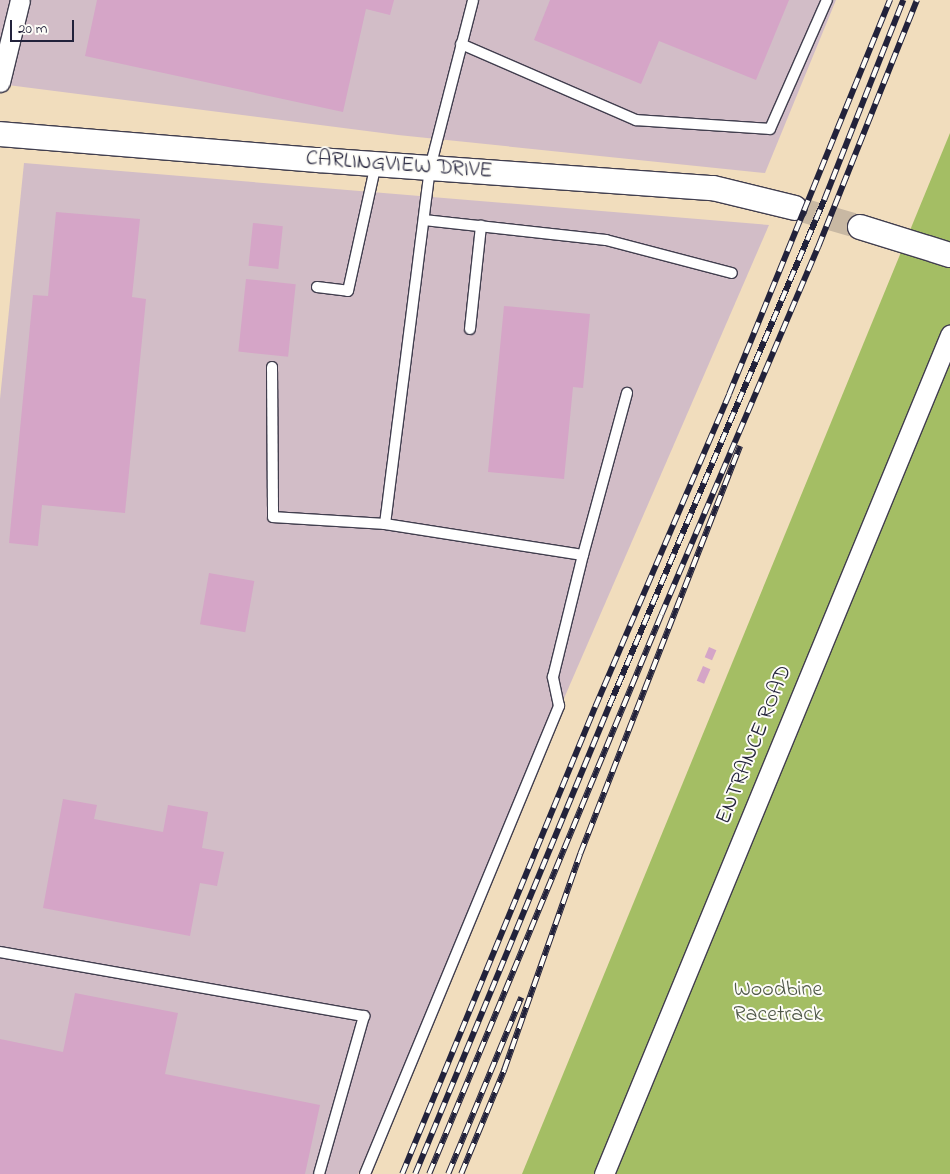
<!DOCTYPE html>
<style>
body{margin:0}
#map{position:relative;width:950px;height:1174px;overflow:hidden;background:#f1ddbd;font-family:"Indie Flower",sans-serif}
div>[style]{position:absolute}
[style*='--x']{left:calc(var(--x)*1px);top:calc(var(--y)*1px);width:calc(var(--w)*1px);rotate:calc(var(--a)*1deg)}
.industrial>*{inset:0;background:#d2bdc7}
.green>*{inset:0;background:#a4be64}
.building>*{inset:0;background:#d5a5c7;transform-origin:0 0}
.tertiary-tunnel>*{height:24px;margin-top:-12px;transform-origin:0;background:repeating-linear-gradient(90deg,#c8b8a3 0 24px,transparent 0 36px)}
.roads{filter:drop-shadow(1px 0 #413e4e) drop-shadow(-1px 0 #413e4e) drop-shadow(0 1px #413e4e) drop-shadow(0 -1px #413e4e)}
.service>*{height:10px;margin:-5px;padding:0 5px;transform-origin:5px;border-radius:5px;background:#fff}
.minor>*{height:19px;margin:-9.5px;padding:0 9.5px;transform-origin:9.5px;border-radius:9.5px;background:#fff}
.tertiary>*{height:24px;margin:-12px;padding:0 12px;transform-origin:12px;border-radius:12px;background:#fff}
.rail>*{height:5.5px;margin-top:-2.75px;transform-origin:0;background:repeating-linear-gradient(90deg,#fdfcf7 0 11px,#22223b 0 22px);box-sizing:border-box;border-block:1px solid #22223b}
span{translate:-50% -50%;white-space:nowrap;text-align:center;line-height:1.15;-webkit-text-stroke:4px #fdfcf7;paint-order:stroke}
.street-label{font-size:22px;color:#22223b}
.park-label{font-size:22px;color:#505949}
.scale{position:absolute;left:10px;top:20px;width:64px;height:22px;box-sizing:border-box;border:2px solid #22223b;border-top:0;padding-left:6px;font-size:15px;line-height:18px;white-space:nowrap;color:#22223b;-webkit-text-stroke:4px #fdfcf7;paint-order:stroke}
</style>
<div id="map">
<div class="industrial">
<div style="clip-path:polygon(0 0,836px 0,765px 173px,398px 135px,0 84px)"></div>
<div style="clip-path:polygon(24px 163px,769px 225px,358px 1174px,0 1174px,0 399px)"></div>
</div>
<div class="green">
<div style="clip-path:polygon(950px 133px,950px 1174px,522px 1174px)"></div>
</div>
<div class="building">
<div style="clip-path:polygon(97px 0,394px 0,390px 15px,366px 9px,343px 112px,85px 56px)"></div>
<div style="clip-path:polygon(550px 0,789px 0,756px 80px,659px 41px,641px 84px,534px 40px)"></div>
<div style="clip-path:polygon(56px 212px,140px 219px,132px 297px,146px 299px,125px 513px,42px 505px,38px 546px,9px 543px,33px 295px,48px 296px)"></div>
<div style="left:253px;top:223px;width:30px;height:43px;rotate:6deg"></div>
<div style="left:246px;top:279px;width:50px;height:73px;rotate:6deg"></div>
<div style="clip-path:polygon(504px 306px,590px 314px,583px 388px,573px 387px,564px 479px,488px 472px)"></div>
<div style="left:209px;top:573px;width:46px;height:52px;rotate:10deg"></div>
<div style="left:709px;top:647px;width:8px;height:11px;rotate:23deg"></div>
<div style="left:703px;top:666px;width:8px;height:16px;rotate:23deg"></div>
<div style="clip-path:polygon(63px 799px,97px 805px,94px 819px,163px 832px,168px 805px,208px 812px,202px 848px,224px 852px,217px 886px,200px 883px,190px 936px,43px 908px)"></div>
<div style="clip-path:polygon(75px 993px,178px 1013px,165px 1074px,320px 1105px,305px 1174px,0 1174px,0 1039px,63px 1052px)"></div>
</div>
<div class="tertiary-tunnel">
<div style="--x:795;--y:208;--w:68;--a:16.3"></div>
</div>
<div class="roads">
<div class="service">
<div style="--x:461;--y:44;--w:191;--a:23.5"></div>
<div style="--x:636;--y:120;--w:134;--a:3.8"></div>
<div style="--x:770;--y:129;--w:141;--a:-66.2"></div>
<div style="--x:424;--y:220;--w:183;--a:6.3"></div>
<div style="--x:606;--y:240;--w:130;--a:14.7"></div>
<div style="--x:317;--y:287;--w:31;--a:7"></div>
<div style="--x:348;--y:291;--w:130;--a:-77.6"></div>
<div style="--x:470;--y:329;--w:104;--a:-83.9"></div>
<div style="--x:272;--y:367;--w:150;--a:89.6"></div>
<div style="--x:273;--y:517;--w:112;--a:3.6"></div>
<div style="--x:385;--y:524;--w:359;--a:-82.8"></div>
<div style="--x:430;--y:168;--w:173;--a:-75.6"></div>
<div style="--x:385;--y:524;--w:200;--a:8.9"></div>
<div style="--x:583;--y:555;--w:168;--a:-74.8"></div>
<div style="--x:0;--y:952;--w:370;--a:10"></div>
<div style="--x:364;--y:1016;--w:164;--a:105.9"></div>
<div style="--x:365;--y:1174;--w:507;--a:-67.48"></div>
<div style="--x:559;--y:706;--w:30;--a:-102"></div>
<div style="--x:553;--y:677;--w:126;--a:-76.2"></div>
</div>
<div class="minor">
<div style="--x:0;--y:82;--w:84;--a:-76.3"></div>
<div style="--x:604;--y:1174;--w:908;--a:-67.59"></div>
</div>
<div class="tertiary">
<div style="--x:0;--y:134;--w:319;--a:4.7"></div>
<div style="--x:318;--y:160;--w:396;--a:4.1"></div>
<div style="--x:713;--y:188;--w:84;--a:13.7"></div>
<div style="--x:860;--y:227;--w:94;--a:17.3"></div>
</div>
</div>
<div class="rail">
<div style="--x:402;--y:1174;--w:505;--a:-67.55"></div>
<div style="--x:595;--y:707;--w:340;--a:-66.8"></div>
<div style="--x:729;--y:394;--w:426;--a:-67.8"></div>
<div style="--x:415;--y:1174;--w:507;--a:-67.48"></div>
<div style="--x:609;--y:706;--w:550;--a:-66.98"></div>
<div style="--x:824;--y:200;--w:215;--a:-68.4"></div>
<div style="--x:429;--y:1174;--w:605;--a:-67.46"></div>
<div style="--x:661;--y:615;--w:400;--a:-66.9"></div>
<div style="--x:818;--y:247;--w:266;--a:-68.2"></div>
<div style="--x:448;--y:1174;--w:191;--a:-67.5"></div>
<div style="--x:461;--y:1174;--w:113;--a:-67.5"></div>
<div style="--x:504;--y:1070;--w:229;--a:-70.6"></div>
<div style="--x:580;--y:854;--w:438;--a:-68.6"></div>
</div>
<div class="street-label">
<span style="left:399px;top:166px;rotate:4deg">CARLINGVIEW DRIVE</span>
<span style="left:755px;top:745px;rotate:-68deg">ENTRANCE ROAD</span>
</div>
<div class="park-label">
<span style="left:778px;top:1003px">Woodbine<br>Racetrack</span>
</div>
<div class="scale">20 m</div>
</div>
